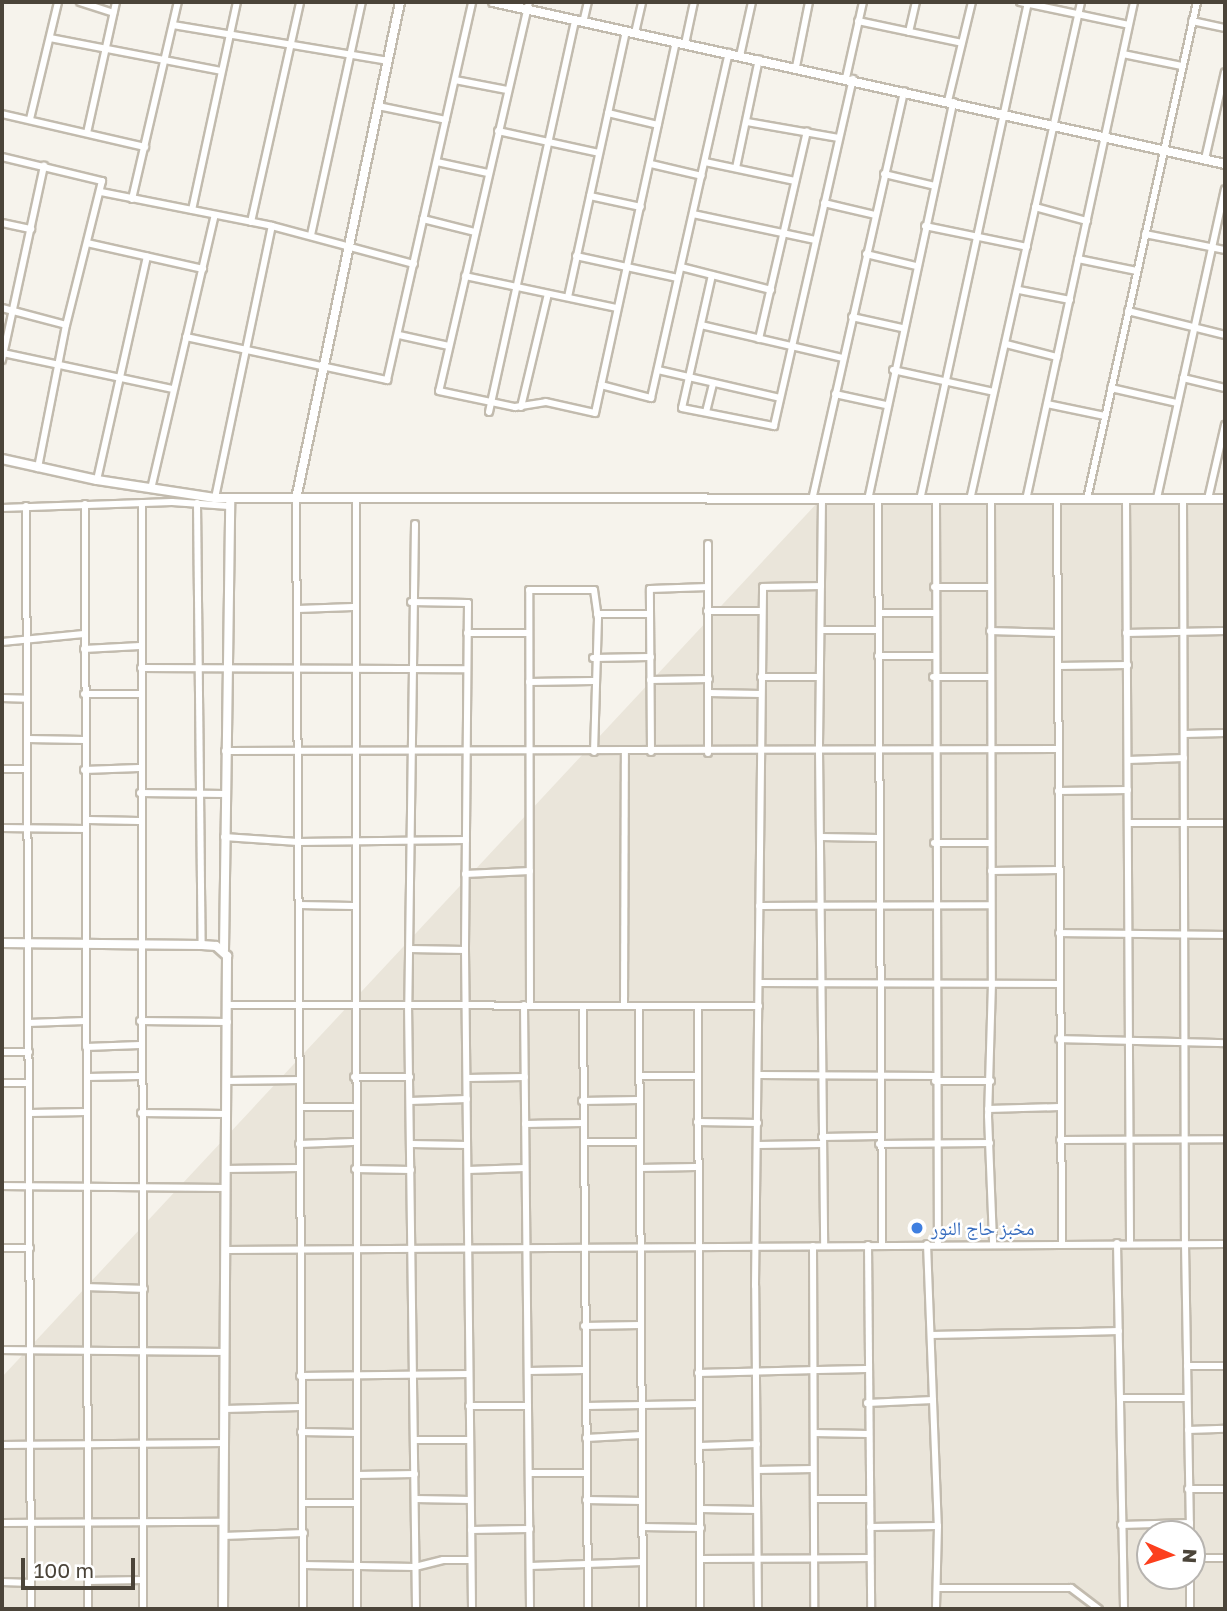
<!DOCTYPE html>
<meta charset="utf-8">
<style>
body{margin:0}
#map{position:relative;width:1227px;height:1611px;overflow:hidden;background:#f6f3ec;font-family:"Golos Text","Noto Naskh Arabic",sans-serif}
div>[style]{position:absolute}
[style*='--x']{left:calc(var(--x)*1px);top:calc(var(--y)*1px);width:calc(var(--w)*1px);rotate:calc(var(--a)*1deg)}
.residential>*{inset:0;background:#eae5da}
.roads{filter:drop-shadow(2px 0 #c2bbae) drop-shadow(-2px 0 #c2bbae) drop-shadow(0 2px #c2bbae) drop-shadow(0 -2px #c2bbae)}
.minor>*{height:6px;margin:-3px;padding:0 3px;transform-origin:3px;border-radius:3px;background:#fff}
.tertiary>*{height:8px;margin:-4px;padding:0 4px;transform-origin:4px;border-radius:4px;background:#fff}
.dots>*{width:19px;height:19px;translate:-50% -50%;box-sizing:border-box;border:4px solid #fff;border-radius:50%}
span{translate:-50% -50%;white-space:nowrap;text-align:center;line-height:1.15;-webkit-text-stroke:5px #fff;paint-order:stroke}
.shop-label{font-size:19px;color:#366cbe}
.left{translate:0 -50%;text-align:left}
.frame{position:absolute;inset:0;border:4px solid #4b4439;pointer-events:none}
.north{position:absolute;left:1136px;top:1520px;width:70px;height:70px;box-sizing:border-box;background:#fff;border:2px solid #b7b4b0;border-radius:50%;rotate:93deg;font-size:19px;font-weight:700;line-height:28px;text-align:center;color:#4b4439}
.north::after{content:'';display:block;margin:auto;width:24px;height:32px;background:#fc3f1d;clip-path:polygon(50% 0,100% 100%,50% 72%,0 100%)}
.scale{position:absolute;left:21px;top:1558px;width:114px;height:32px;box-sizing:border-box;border:4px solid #4b4439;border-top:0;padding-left:9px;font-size:21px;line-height:24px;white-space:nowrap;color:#4b4439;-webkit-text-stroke:5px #fff;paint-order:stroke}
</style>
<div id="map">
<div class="residential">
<div style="clip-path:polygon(evenodd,819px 501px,1225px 501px,1225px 1609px,2px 1609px,2px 1377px,819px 501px,1150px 1534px,1192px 1534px,1192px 1576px,1150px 1576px,1150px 1534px)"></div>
</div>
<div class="roads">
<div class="minor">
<div style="--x:80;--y:2;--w:35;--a:18"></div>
<div style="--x:529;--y:2;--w:399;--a:103"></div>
<div style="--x:439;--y:391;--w:78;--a:11.9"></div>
<div style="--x:515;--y:407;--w:31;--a:-9"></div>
<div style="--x:546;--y:402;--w:50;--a:12.7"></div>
<div style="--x:595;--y:413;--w:380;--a:-77.7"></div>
<div style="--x:1020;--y:2;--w:111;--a:11.9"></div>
<div style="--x:858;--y:21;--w:106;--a:11.9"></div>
<div style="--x:1192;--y:21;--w:34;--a:12"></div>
<div style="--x:583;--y:23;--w:22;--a:-77"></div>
<div style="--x:173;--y:25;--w:217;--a:9.5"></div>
<div style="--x:909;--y:32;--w:31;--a:-77"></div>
<div style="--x:635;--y:33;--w:32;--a:-77"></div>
<div style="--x:50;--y:38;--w:174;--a:10.9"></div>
<div style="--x:685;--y:44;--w:43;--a:-77.9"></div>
<div style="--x:1123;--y:54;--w:60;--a:11.5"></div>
<div style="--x:740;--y:56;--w:55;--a:-77.5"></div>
<div style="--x:796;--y:67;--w:66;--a:-78.7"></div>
<div style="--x:846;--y:78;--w:78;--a:-77.4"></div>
<div style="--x:455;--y:80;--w:53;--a:10.9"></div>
<div style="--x:948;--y:101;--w:102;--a:-76.4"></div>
<div style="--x:378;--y:106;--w:69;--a:11.6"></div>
<div style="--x:608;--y:113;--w:51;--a:13.5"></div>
<div style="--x:2;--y:114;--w:147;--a:13"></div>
<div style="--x:30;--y:119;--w:120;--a:-76.5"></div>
<div style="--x:747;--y:122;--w:93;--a:9.9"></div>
<div style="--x:498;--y:131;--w:103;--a:12.3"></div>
<div style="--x:87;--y:133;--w:134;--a:-77.5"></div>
<div style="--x:2;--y:157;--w:103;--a:13.5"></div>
<div style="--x:102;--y:181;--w:148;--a:104"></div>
<div style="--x:66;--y:325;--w:146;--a:101.1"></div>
<div style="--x:1205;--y:159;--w:89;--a:-77.1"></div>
<div style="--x:437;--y:162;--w:52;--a:12.2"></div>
<div style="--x:705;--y:162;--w:92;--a:11.9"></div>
<div style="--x:651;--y:164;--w:52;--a:13.2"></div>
<div style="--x:736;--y:168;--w:111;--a:-78.1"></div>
<div style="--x:884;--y:174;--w:52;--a:13.2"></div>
<div style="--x:101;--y:192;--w:174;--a:11.2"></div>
<div style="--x:272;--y:226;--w:147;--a:15"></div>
<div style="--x:590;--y:196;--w:52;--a:12.2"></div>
<div style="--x:132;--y:199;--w:202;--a:-76.9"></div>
<div style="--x:824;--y:203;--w:52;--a:13.2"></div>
<div style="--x:1035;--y:207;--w:54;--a:15.1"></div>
<div style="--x:192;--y:210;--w:213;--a:-77.8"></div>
<div style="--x:693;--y:214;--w:125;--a:12"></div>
<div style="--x:423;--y:219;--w:54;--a:14"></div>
<div style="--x:251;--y:222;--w:225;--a:-77.4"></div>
<div style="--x:2;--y:223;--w:30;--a:12"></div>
<div style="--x:925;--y:226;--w:104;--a:11.6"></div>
<div style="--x:1145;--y:234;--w:82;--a:11.3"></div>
<div style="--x:311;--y:235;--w:239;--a:-77.7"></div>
<div style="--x:87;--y:243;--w:119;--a:12.6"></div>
<div style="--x:866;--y:254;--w:51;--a:13.5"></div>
<div style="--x:576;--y:256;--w:104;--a:12.2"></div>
<div style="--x:1078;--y:259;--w:60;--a:11.5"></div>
<div style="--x:681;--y:267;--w:93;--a:14.3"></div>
<div style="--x:712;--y:275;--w:136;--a:102.7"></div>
<div style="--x:682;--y:408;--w:94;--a:11.1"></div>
<div style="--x:774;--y:426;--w:356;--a:-77.2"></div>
<div style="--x:465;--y:276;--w:155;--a:11.9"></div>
<div style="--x:1019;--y:290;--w:52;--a:11.1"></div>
<div style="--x:568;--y:297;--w:272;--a:-77.7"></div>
<div style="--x:2;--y:308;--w:66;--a:14.9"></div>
<div style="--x:1128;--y:311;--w:100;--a:13.9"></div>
<div style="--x:852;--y:317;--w:51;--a:12.4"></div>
<div style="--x:701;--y:325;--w:146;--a:13.1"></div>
<div style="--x:399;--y:335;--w:51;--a:12.4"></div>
<div style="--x:186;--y:337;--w:206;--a:12.1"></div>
<div style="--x:387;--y:380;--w:387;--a:-77.3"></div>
<div style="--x:759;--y:339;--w:213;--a:-77"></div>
<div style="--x:1006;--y:344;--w:53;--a:14.3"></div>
<div style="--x:3;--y:353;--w:174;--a:12"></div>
<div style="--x:2;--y:360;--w:199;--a:-77.8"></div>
<div style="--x:658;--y:370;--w:125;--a:12.9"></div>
<div style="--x:893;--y:370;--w:103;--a:12.3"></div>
<div style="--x:1183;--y:378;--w:43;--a:13.4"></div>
<div style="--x:601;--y:385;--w:52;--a:14.6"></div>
<div style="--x:651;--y:398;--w:354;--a:-77.3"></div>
<div style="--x:1111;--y:388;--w:68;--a:12.8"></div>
<div style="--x:835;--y:394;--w:52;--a:12.2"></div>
<div style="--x:1047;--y:404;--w:59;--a:11.7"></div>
<div style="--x:521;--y:407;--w:116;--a:-76.6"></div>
<div style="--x:489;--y:412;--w:400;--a:-77.6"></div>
<div style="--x:706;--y:412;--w:30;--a:-76"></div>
<div style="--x:97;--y:480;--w:229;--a:-77.4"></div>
<div style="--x:151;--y:489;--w:281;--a:-76.9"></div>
<div style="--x:215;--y:498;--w:278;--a:-78.2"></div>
<div style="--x:1157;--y:498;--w:316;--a:-77.6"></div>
<div style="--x:1183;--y:498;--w:746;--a:89.85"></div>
<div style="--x:1185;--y:1244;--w:290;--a:89"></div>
<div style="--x:296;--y:499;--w:1110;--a:89.64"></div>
<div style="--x:1057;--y:499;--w:744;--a:89.61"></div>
<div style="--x:1087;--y:499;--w:509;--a:-77.52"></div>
<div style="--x:1126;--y:499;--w:744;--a:89.69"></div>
<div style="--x:1208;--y:499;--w:76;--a:-77.1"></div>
<div style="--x:356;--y:500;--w:1109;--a:89.95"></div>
<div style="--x:812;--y:500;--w:419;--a:-77.3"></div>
<div style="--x:822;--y:500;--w:250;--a:90.7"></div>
<div style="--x:819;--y:750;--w:496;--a:89.4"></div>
<div style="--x:868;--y:500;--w:407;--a:-77.9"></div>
<div style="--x:878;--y:500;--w:745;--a:89.69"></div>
<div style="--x:920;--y:500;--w:510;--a:-77.76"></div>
<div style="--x:936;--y:500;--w:744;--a:89.85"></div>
<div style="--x:970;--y:500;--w:510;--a:-77.43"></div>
<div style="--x:991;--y:500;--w:483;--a:89.9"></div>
<div style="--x:992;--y:983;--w:133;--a:91.7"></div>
<div style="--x:988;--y:1116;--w:127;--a:87.7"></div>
<div style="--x:1026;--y:500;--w:510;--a:-77.76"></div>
<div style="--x:142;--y:503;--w:1106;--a:89.95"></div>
<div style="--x:197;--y:503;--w:442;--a:89.4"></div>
<div style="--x:85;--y:504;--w:1105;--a:89.84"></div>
<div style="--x:26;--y:506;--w:1103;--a:89.74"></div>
<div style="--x:2;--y:508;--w:170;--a:-2"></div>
<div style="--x:172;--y:502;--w:57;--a:4"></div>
<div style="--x:415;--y:524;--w:480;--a:90.8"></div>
<div style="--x:408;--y:1004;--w:605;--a:89.24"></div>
<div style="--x:708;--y:544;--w:209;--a:90"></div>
<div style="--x:934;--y:587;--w:56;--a:0"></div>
<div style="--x:411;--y:602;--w:57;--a:1"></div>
<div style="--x:468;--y:603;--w:347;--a:90.5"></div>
<div style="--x:465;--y:950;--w:659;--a:89.39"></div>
<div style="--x:298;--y:609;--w:55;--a:-2.1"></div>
<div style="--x:707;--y:611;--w:55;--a:0"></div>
<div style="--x:879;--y:613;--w:54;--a:0"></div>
<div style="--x:597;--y:614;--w:53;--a:0"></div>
<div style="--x:821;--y:630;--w:57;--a:0"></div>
<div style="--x:990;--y:631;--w:68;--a:1.7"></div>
<div style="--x:467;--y:633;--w:62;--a:0"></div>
<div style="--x:1126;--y:633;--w:99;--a:-1.2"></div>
<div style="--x:2;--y:642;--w:82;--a:-5.6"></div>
<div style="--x:84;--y:649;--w:56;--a:-3.1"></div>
<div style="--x:878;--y:656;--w:55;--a:0"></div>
<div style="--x:593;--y:658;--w:58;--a:-1"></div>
<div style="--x:1058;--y:666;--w:70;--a:-0.8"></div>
<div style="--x:141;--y:668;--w:326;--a:0.2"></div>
<div style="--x:761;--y:677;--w:58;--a:0"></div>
<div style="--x:933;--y:677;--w:57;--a:0"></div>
<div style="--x:650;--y:680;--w:59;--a:-1"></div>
<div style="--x:529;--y:682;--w:64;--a:-0.9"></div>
<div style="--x:709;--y:693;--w:52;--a:1.1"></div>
<div style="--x:84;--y:694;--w:57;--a:0"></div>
<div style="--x:2;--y:698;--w:25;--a:2"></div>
<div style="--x:1184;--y:734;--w:41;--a:-1.4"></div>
<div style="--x:28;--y:739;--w:56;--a:1"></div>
<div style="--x:225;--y:751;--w:833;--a:-0.14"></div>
<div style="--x:651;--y:752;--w:163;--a:-90.4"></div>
<div style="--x:650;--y:589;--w:58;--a:-2"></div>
<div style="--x:1128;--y:760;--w:56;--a:-2"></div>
<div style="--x:2;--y:769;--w:25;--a:0"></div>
<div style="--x:84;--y:770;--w:55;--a:-2.1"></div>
<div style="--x:1058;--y:791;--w:70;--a:-0.8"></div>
<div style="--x:140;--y:793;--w:85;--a:0.7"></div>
<div style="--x:88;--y:820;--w:51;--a:1.1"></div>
<div style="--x:1129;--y:823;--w:96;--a:0"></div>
<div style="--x:2;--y:828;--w:84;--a:0.7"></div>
<div style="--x:224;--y:837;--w:74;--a:3.9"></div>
<div style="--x:298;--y:842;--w:168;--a:-0.7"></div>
<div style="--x:821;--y:837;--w:57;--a:1"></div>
<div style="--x:934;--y:843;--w:57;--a:0"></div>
<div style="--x:991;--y:871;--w:68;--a:-0.8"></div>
<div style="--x:465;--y:874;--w:65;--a:-2.6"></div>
<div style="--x:299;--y:905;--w:54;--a:1.1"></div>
<div style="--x:759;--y:906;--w:232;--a:-0.2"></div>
<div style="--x:1059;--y:933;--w:166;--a:0.7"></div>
<div style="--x:410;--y:949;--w:55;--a:1"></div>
<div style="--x:760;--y:983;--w:298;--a:0.2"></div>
<div style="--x:229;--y:1005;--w:530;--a:0.11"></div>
<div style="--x:524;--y:1005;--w:604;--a:89.43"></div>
<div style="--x:530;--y:1005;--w:415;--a:-90.1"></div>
<div style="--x:529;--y:590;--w:65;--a:0"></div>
<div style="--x:594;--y:590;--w:28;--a:82"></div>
<div style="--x:598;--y:618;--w:134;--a:91.7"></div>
<div style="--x:583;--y:1006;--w:603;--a:89.52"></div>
<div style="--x:624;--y:1006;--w:254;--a:-89.8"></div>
<div style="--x:639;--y:1006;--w:603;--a:89.62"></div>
<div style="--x:698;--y:1006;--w:603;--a:89.81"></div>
<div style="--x:140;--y:1021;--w:88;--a:0.7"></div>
<div style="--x:28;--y:1023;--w:57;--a:-2"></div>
<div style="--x:1059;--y:1039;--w:166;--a:1.4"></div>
<div style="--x:86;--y:1047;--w:54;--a:-2.1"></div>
<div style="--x:2;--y:1052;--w:27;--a:0"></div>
<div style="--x:759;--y:1075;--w:177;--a:0.3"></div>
<div style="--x:639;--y:1076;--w:58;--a:0"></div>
<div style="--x:87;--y:1077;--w:53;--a:-1.1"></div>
<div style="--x:354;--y:1077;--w:56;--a:0"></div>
<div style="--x:467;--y:1078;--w:58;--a:-1"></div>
<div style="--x:226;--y:1081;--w:74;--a:-0.8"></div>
<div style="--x:935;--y:1081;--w:56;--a:0"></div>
<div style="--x:2;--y:1083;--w:27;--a:0"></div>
<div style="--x:410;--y:1101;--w:57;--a:-2"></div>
<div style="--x:582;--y:1101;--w:56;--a:-1"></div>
<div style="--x:300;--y:1107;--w:53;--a:0"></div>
<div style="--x:988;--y:1109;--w:71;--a:-1.6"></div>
<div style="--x:30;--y:1113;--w:56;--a:-1"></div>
<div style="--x:141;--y:1113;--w:85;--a:0.7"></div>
<div style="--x:697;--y:1122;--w:61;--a:0.9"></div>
<div style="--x:525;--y:1124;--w:58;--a:-1"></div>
<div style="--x:822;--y:1137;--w:57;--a:-1"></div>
<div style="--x:1060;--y:1140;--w:165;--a:-0.3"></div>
<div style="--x:584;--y:1142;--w:54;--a:0"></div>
<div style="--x:299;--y:1144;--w:54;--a:-2.1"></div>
<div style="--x:411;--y:1144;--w:56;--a:1"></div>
<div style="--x:879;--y:1144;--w:111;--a:-0.5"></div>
<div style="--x:758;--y:1145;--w:64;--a:-0.9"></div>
<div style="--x:640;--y:1168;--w:56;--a:-1"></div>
<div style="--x:225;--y:1169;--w:74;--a:-0.8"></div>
<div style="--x:355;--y:1169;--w:56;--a:1"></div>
<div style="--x:468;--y:1170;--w:57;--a:-2"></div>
<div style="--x:2;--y:1186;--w:223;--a:0.5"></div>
<div style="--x:1117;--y:1243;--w:366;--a:88.9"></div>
<div style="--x:927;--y:1244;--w:282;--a:87.8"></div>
<div style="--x:938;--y:1526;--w:83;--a:91.4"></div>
<div style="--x:868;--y:1245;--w:364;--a:89.5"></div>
<div style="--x:813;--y:1246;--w:363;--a:89.8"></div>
<div style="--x:2;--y:1248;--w:28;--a:0"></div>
<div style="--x:226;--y:1250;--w:999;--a:-0.34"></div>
<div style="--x:88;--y:1287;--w:56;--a:2"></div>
<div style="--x:584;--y:1326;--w:56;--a:-1"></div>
<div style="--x:931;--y:1335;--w:188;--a:-1.2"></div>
<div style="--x:2;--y:1350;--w:223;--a:0.5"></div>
<div style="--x:1187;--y:1366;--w:38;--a:0"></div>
<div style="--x:528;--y:1371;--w:57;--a:-1"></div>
<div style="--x:698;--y:1373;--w:168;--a:-1.4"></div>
<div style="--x:300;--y:1376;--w:169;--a:-0.7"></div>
<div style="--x:1120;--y:1398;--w:67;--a:0"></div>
<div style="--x:867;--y:1403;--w:66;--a:-2.6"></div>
<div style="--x:469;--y:1406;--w:59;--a:0"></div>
<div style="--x:586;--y:1406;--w:113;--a:-1"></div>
<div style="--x:225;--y:1409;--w:75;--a:-1.5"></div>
<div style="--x:1188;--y:1430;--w:37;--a:-2"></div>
<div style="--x:301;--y:1432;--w:56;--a:1"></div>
<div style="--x:814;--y:1433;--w:54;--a:1.1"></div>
<div style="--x:586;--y:1438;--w:55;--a:-3.1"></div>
<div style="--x:415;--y:1440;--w:54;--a:0"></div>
<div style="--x:2;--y:1445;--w:223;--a:-0.5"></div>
<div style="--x:700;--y:1446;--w:57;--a:-2"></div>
<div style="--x:757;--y:1470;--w:56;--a:-1"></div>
<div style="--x:529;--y:1473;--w:56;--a:0"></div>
<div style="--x:357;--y:1475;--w:58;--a:-1"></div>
<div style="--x:1188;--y:1489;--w:37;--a:0"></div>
<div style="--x:416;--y:1499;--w:54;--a:1.1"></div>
<div style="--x:814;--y:1499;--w:55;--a:0"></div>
<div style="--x:586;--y:1500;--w:56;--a:1"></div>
<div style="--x:303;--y:1503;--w:53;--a:0"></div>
<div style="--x:701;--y:1509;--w:56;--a:1"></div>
<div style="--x:2;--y:1523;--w:221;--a:-0.3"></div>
<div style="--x:1121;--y:1525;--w:69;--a:-1.7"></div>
<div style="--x:642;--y:1527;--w:59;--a:1"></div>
<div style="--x:870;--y:1527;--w:68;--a:-0.8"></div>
<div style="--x:471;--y:1530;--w:59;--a:-1"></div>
<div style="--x:223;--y:1536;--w:81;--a:-2.1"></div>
<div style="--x:1192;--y:1558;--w:33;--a:0"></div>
<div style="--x:700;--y:1559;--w:170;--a:-0.3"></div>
<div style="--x:303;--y:1565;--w:112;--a:1"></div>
<div style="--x:415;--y:1567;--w:29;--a:-14"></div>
<div style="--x:443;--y:1560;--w:27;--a:0"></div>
<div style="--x:530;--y:1566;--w:113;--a:-2"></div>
<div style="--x:1190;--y:1576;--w:33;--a:90"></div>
<div style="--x:88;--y:1581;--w:54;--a:-1.1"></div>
<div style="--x:2;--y:1582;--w:29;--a:2"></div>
<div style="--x:938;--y:1588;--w:133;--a:0"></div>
<div style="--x:1071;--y:1588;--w:35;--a:37"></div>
<div style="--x:758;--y:1609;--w:323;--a:-90.5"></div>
<div style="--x:755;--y:1286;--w:699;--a:-89.34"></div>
<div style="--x:763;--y:587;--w:58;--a:-1"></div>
</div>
<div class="tertiary">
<div style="--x:493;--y:2;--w:750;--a:12.48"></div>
<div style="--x:2;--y:459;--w:97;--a:12.5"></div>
<div style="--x:97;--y:480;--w:119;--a:8.7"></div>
<div style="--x:215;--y:498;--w:1010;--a:0.06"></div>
<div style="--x:296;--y:499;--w:508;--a:-78.18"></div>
<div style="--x:2;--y:943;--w:200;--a:0.6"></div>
<div style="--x:202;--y:945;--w:14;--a:4"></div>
<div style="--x:216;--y:946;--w:15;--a:42"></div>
<div style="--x:227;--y:956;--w:653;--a:90.35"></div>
<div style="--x:224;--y:950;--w:452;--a:-89.2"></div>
</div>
</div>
<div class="dots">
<div style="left:917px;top:1228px;background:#3f7fe0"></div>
</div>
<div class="shop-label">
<span class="left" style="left:931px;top:1228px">مخبز حاج النور</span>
</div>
<div class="frame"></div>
<div class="north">N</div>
<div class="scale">100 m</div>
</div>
